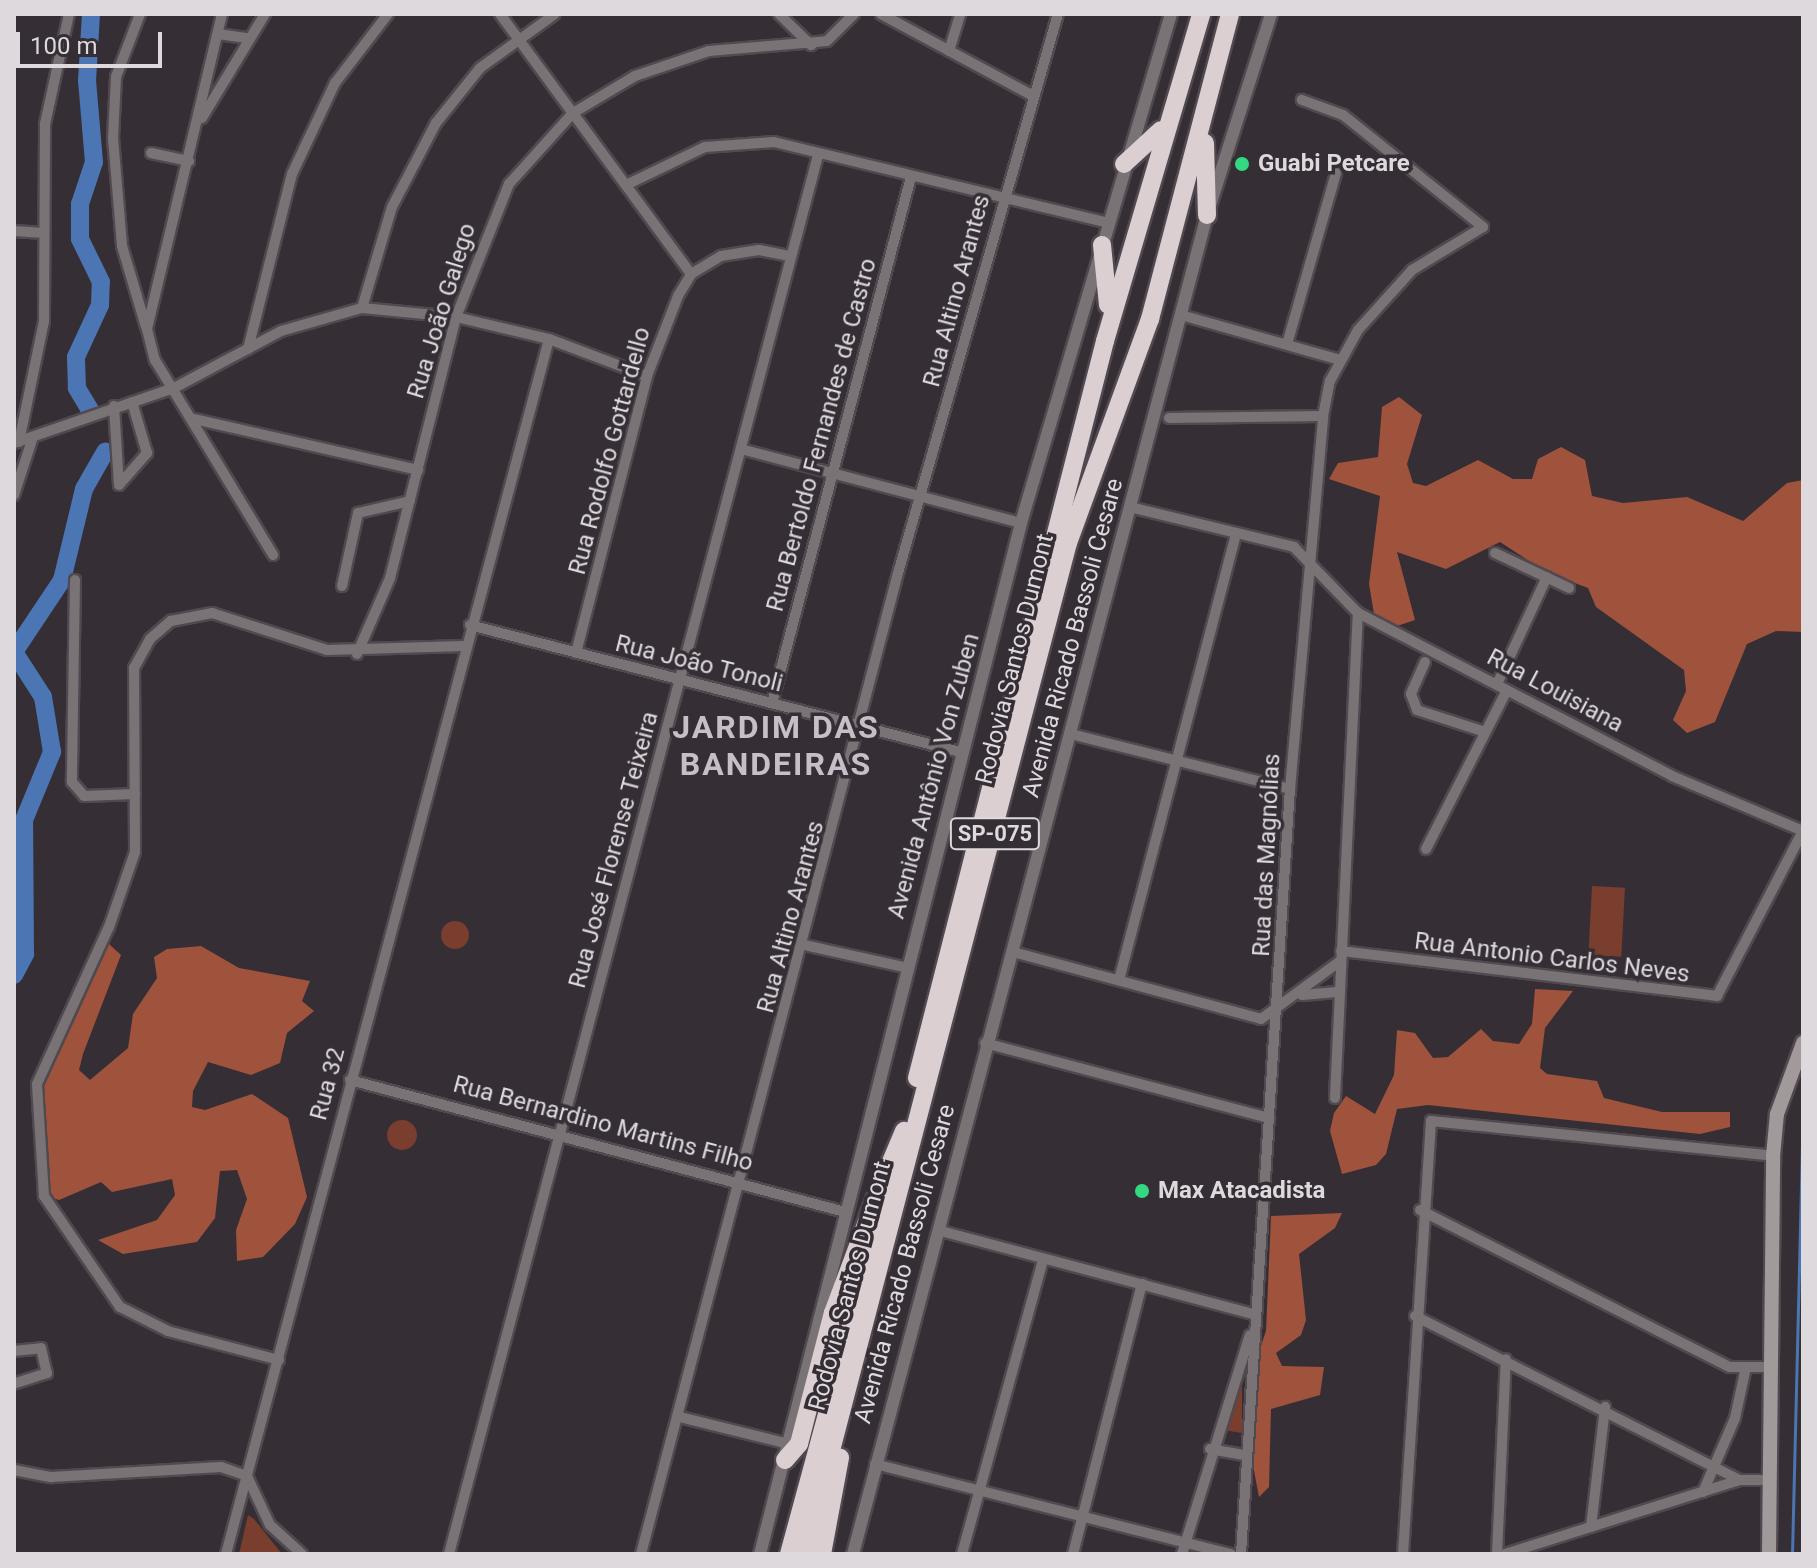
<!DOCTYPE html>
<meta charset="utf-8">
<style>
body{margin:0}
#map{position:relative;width:1817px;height:1568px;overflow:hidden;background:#352e35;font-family:Roboto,sans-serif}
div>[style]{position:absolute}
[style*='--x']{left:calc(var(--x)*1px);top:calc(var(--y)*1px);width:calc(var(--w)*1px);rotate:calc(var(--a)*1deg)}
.green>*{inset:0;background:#793e2d;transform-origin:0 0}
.round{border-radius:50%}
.forest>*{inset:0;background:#9f523c}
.stream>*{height:3px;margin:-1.5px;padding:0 1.5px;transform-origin:1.5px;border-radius:1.5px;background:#4c75b3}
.river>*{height:18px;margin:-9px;padding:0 9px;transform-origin:9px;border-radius:9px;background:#4c75b3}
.roads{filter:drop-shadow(2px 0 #504950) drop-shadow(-2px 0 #504950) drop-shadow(0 2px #504950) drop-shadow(0 -2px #504950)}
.minor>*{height:10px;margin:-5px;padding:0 5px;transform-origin:5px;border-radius:5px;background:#797375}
.tertiary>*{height:12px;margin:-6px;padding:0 6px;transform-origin:6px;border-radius:6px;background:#797375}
.secondary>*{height:14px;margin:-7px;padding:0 7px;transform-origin:7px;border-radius:7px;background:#a1999a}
.motorway>*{height:18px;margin:-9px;padding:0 9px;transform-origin:9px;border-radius:9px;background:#dccfd2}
.dots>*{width:22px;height:22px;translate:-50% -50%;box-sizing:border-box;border:4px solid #352e35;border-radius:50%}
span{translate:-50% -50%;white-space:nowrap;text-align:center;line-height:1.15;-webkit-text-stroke:7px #352e35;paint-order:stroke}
.shield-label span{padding:2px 6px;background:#352e35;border:2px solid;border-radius:6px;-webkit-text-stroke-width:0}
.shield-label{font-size:22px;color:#ddd9dd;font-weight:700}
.poi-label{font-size:24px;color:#ddd9dd;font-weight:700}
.left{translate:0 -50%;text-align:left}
.street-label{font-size:24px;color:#ddd9dd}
.district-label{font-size:32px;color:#c7bfc7;font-weight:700;letter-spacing:2px}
.frame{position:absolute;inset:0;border:16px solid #ddd9dd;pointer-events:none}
.scale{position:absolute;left:16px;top:32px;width:146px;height:36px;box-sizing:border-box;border:4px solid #ddd9dd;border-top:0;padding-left:10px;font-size:24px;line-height:28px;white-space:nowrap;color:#ddd9dd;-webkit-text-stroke:6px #352e35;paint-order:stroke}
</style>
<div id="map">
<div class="green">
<div style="left:1592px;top:886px;width:33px;height:69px;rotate:3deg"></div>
<div class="round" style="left:441px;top:921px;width:28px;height:28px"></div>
<div class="round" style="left:387px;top:1120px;width:30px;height:30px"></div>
<div style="clip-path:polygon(1242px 1370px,1242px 1433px,1223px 1430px)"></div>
<div style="clip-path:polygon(248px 1515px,254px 1519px,282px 1554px,239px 1554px)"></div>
</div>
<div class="forest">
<div style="clip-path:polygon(1399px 397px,1422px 415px,1407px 464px,1413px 483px,1426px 486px,1478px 460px,1513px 479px,1532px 479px,1538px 459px,1561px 447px,1585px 460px,1592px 496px,1623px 503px,1687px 497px,1743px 521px,1787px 483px,1803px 480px,1803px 632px,1776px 631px,1747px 644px,1715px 722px,1687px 733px,1673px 720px,1686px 691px,1684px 670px,1596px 607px,1588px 588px,1546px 572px,1500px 542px,1446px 569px,1397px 552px,1415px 620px,1391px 628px,1374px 614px,1369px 584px,1380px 496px,1329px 479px,1338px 463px,1378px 457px,1382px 407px)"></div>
<div style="clip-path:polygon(109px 944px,121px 955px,83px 1054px,79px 1070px,90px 1080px,128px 1048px,133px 1014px,157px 978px,154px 957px,167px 949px,201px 946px,239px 968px,310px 981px,302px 1001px,314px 1011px,287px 1033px,280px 1063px,251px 1075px,208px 1062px,193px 1091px,192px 1107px,205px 1110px,252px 1094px,288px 1118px,307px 1197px,295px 1224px,263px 1257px,237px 1261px,236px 1230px,247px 1199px,237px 1170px,220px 1171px,215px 1218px,197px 1242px,123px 1254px,98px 1240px,157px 1220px,175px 1195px,172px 1179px,112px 1192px,101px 1182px,59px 1200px,45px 1196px,33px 1087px,95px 949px)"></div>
<div style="clip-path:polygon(1535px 989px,1573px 991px,1545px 1028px,1540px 1068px,1547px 1074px,1597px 1081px,1604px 1098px,1662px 1112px,1730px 1112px,1730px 1127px,1700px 1134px,1428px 1105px,1397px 1109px,1386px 1154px,1376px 1165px,1342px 1174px,1330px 1131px,1334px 1113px,1346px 1096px,1375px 1114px,1394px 1075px,1397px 1030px,1415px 1033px,1433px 1058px,1448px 1057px,1481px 1029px,1493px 1041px,1519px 1044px,1532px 1024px)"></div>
<div style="clip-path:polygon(1342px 1213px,1335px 1228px,1299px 1254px,1306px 1320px,1301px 1335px,1276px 1353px,1282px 1366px,1324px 1367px,1320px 1395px,1271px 1409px,1269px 1487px,1259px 1497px,1249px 1445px,1256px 1360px,1266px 1331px,1271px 1216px)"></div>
</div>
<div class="stream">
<div style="--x:1792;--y:1554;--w:437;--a:-88.6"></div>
</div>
<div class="river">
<div style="--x:90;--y:410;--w:26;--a:-121"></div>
<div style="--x:77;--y:388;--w:31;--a:-92"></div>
<div style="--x:76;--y:357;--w:57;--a:-65.2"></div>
<div style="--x:100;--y:305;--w:23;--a:-88"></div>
<div style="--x:101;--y:282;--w:48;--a:-116"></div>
<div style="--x:80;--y:239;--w:35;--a:-90"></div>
<div style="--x:80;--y:204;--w:44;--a:-71.6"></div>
<div style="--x:94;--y:162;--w:81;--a:-94.9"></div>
<div style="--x:87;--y:81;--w:67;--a:-86.6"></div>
<div style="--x:14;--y:975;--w:24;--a:-62"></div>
<div style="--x:25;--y:954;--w:134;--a:-90.4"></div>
<div style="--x:24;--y:820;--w:74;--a:-67.6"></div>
<div style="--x:52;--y:752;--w:56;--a:-99.3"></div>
<div style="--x:43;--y:697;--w:54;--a:-122.8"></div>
<div style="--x:14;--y:652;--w:87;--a:-56.3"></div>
<div style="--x:62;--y:580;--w:94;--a:-76.4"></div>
<div style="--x:84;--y:489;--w:43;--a:-60.4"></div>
</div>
<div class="roads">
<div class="minor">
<div style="--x:140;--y:14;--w:67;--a:110.9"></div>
<div style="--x:116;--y:77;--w:61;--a:92.8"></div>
<div style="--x:113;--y:138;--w:108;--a:85.2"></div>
<div style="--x:122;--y:246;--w:84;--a:73.5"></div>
<div style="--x:222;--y:14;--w:324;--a:103.4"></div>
<div style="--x:147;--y:329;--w:32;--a:76"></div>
<div style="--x:155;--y:360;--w:228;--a:58.8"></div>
<div style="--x:500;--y:14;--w:323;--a:53.7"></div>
<div style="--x:779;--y:14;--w:45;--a:44.1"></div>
<div style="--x:881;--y:14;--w:173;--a:28.3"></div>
<div style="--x:218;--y:34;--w:30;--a:8"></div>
<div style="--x:949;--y:51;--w:39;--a:-73"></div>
<div style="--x:202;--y:118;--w:122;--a:-58.8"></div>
<div style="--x:151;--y:153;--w:39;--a:12"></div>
<div style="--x:626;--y:185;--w:88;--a:-25.7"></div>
<div style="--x:705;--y:147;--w:69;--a:-4.1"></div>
<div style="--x:774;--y:142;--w:344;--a:13.6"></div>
<div style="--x:14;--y:231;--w:30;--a:4"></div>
<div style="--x:362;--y:308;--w:105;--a:-73.5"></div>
<div style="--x:392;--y:207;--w:95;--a:-62.4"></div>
<div style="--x:436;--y:123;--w:70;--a:-51.3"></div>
<div style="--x:480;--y:68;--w:92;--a:-35.8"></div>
<div style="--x:1181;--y:315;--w:165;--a:15.8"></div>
<div style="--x:1287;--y:344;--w:178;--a:-74"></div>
<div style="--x:248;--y:349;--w:180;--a:-75.9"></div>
<div style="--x:292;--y:174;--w:101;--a:-64.7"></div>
<div style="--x:335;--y:83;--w:87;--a:-52.5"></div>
<div style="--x:114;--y:406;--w:79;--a:86.4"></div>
<div style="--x:1169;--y:418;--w:154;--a:-0.7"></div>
<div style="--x:194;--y:419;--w:230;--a:12.8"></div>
<div style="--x:19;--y:442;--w:124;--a:-78.3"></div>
<div style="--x:44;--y:321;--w:197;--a:-89.7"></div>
<div style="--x:45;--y:124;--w:113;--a:-77.7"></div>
<div style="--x:14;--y:443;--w:169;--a:-19"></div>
<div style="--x:174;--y:388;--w:121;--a:-28"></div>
<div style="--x:281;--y:331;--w:84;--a:-15.9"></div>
<div style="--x:362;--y:308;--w:94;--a:5.5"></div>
<div style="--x:456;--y:317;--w:96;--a:13.3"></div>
<div style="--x:549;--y:339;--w:105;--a:20.7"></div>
<div style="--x:741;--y:449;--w:290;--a:14.8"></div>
<div style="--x:119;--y:485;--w:43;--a:-48.8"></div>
<div style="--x:147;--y:453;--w:53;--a:-106.4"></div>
<div style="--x:14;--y:495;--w:61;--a:-71.9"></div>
<div style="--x:1130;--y:507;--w:169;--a:13.7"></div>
<div style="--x:1294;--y:547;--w:92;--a:45.9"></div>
<div style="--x:1358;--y:613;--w:354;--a:27.4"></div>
<div style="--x:1672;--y:776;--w:142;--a:22.8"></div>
<div style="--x:1495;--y:553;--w:82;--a:25.3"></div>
<div style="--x:75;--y:580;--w:202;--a:90.9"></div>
<div style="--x:72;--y:782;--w:18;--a:49"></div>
<div style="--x:84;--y:796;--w:51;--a:-2.2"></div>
<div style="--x:342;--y:586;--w:75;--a:-77.6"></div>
<div style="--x:358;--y:513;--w:53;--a:-13"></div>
<div style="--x:470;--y:625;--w:510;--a:14.53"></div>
<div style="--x:576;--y:653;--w:286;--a:-75.6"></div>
<div style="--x:647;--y:376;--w:86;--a:-68.8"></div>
<div style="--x:678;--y:296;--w:26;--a:-59"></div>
<div style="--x:691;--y:274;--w:35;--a:-31"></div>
<div style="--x:721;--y:256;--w:38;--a:-9"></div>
<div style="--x:759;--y:250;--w:33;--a:11"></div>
<div style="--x:357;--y:654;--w:83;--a:-66.5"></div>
<div style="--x:390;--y:578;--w:269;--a:-75.8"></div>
<div style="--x:456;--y:317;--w:143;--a:-68.3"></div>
<div style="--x:509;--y:184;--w:96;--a:-48"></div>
<div style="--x:573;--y:113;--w:72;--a:-30.8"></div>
<div style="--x:635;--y:76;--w:78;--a:-18.7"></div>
<div style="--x:709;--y:51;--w:118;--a:-4.8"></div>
<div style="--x:827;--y:41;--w:38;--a:-45"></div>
<div style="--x:1425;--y:662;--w:35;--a:114"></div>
<div style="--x:1411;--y:694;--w:17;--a:69"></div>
<div style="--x:1417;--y:710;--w:71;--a:17.9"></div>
<div style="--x:1497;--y:684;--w:118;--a:-65"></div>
<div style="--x:772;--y:703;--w:544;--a:-75.2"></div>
<div style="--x:1071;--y:734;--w:226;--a:14.1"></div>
<div style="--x:1426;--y:849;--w:178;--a:-63"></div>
<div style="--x:804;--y:945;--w:107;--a:12.5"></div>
<div style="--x:1341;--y:951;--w:379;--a:6.8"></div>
<div style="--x:1717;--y:996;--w:186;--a:-62.5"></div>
<div style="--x:1013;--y:952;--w:257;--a:15.1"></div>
<div style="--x:1261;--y:1019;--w:97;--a:-36.2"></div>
<div style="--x:1119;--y:980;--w:462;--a:-75.3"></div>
<div style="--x:1302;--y:995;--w:35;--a:-5"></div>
<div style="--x:985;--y:1043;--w:294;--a:14.8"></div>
<div style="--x:350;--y:1080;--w:512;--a:14.93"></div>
<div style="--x:1335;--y:1098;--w:486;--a:-87.3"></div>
<div style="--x:1420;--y:1210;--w:347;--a:26.9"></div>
<div style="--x:1730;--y:1367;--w:40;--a:0"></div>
<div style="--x:941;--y:1231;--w:324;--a:14.9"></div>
<div style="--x:1415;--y:1316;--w:364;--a:26.8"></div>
<div style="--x:14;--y:1351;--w:27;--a:-6"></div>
<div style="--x:41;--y:1348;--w:26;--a:77"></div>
<div style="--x:47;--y:1373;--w:35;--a:162"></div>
<div style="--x:279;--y:1360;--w:115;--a:-165.4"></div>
<div style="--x:168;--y:1331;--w:54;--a:-153.4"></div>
<div style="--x:120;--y:1307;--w:135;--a:-124.4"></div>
<div style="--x:44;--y:1196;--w:112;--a:-93.6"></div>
<div style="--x:37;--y:1084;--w:173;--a:-65.4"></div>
<div style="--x:109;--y:927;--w:79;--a:-70.9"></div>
<div style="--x:135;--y:852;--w:184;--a:-90.3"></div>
<div style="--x:134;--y:668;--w:33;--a:-61"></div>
<div style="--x:150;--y:639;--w:28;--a:-41"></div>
<div style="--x:171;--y:621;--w:42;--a:-11"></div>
<div style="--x:212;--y:613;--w:121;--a:17.8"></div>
<div style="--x:327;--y:650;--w:137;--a:-1.7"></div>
<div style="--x:680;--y:1417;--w:112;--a:13.9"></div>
<div style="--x:1210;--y:1449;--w:36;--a:10"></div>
<div style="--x:875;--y:1464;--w:367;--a:14.2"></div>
<div style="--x:14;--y:1470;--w:38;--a:11"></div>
<div style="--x:51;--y:1477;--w:170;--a:-3.4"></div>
<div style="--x:221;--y:1467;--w:28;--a:19"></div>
<div style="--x:247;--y:1476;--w:54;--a:64.9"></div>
<div style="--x:270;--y:1525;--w:43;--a:42.2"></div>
<div style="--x:1703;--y:1492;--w:81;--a:-66.6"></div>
<div style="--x:1735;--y:1418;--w:52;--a:-77.8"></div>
<div style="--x:1591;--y:1527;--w:121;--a:-83.3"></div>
<div style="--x:226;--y:1554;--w:1257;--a:-75.11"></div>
<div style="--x:449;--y:1554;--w:1447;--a:-75.22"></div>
<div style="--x:641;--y:1554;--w:1014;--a:-75.32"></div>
<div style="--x:898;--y:573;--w:581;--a:-74.03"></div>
<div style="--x:962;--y:1554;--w:306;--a:-74.6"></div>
<div style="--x:1073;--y:1554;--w:279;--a:-75.7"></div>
<div style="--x:1182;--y:1554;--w:229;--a:-72.8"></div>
<div style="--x:1241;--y:1554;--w:767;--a:-86.34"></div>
<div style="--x:1290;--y:789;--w:374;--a:-84.9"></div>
<div style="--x:1323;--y:416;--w:36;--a:-79"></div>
<div style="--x:1330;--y:381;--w:58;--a:-61.2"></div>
<div style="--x:1358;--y:330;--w:81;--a:-48"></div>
<div style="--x:1412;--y:270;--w:83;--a:-31.2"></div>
<div style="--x:1483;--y:227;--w:179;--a:-141.3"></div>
<div style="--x:1343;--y:115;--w:44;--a:-159.9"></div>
<div style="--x:1403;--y:1554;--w:434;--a:-86.3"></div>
<div style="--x:1431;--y:1121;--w:344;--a:5.8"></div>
<div style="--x:1497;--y:1554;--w:195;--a:-87.4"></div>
<div style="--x:1505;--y:1554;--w:246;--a:-17.5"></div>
<div style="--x:1740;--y:1480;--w:26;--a:0"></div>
</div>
<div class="tertiary">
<div style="--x:760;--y:1554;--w:1064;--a:-75.79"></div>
<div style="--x:1021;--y:523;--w:531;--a:-73.58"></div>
<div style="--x:853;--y:1554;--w:1385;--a:-75.19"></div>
<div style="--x:1207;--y:215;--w:211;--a:-72.3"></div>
</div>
<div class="secondary">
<div style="--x:1769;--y:1554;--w:398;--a:-89.4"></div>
<div style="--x:1773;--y:1156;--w:42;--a:-84.6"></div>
<div style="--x:1777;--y:1114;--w:76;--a:-69.9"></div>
</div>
<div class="motorway">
<div style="--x:1205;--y:143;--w:72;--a:88.4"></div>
<div style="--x:1124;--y:164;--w:50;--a:-42.6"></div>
<div style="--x:1102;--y:245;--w:60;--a:84.3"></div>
<div style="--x:917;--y:1078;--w:761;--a:-75.69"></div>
<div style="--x:1105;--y:341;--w:341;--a:-73.6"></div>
<div style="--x:885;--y:1176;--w:49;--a:-67.1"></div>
<div style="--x:785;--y:1460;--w:21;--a:-49"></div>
<div style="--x:799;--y:1444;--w:135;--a:-75.5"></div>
<div style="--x:833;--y:1313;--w:121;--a:-69.6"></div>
<div style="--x:789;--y:1554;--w:400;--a:-74.8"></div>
<div style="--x:804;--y:1554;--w:1045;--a:-75.37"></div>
<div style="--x:1068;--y:543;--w:239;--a:-69.9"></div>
<div style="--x:1150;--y:319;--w:315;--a:-75.3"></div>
<div style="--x:822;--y:1554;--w:98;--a:-79.4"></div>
</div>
</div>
<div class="dots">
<div style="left:1242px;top:164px;background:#34d881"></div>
<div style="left:1142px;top:1191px;background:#34d881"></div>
</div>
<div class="shield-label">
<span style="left:995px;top:834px">SP-075</span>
</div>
<div class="poi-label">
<span class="left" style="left:1258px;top:164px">Guabi Petcare</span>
<span class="left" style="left:1158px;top:1191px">Max Atacadista</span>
</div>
<div class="street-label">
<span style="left:957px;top:291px;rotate:-75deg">Rua Altino Arantes</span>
<span style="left:442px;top:311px;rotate:-73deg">Rua João Galego</span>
<span style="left:822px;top:435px;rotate:-75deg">Rua Bertoldo Fernandes de Castro</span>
<span style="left:610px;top:451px;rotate:-75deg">Rua Rodolfo Gottardello</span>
<span style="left:1073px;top:638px;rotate:-75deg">Avenida Ricado Bassoli Cesare</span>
<span style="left:1015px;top:659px;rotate:-76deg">Rodovia Santos Dumont</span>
<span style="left:699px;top:664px;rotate:14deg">Rua João Tonoli</span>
<span style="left:1555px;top:691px;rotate:28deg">Rua Louisiana</span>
<span style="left:934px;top:776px;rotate:-75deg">Avenida Antônio Von Zuben</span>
<span style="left:614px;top:850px;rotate:-75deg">Rua José Florense Teixeira</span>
<span style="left:1267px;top:855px;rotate:-87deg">Rua das Magnólias</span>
<span style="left:791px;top:917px;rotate:-75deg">Rua Altino Arantes</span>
<span style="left:1552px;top:958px;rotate:7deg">Rua Antonio Carlos Neves</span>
<span style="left:328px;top:1084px;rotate:-75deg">Rua 32</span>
<span style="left:603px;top:1124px;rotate:15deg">Rua Bernardino Martins Filho</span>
<span style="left:905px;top:1264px;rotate:-75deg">Avenida Ricado Bassoli Cesare</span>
<span style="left:850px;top:1286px;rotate:-75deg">Rodovia Santos Dumont</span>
</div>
<div class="district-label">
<span style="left:776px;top:746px">JARDIM DAS<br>BANDEIRAS</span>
</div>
<div class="frame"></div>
<div class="scale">100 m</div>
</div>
